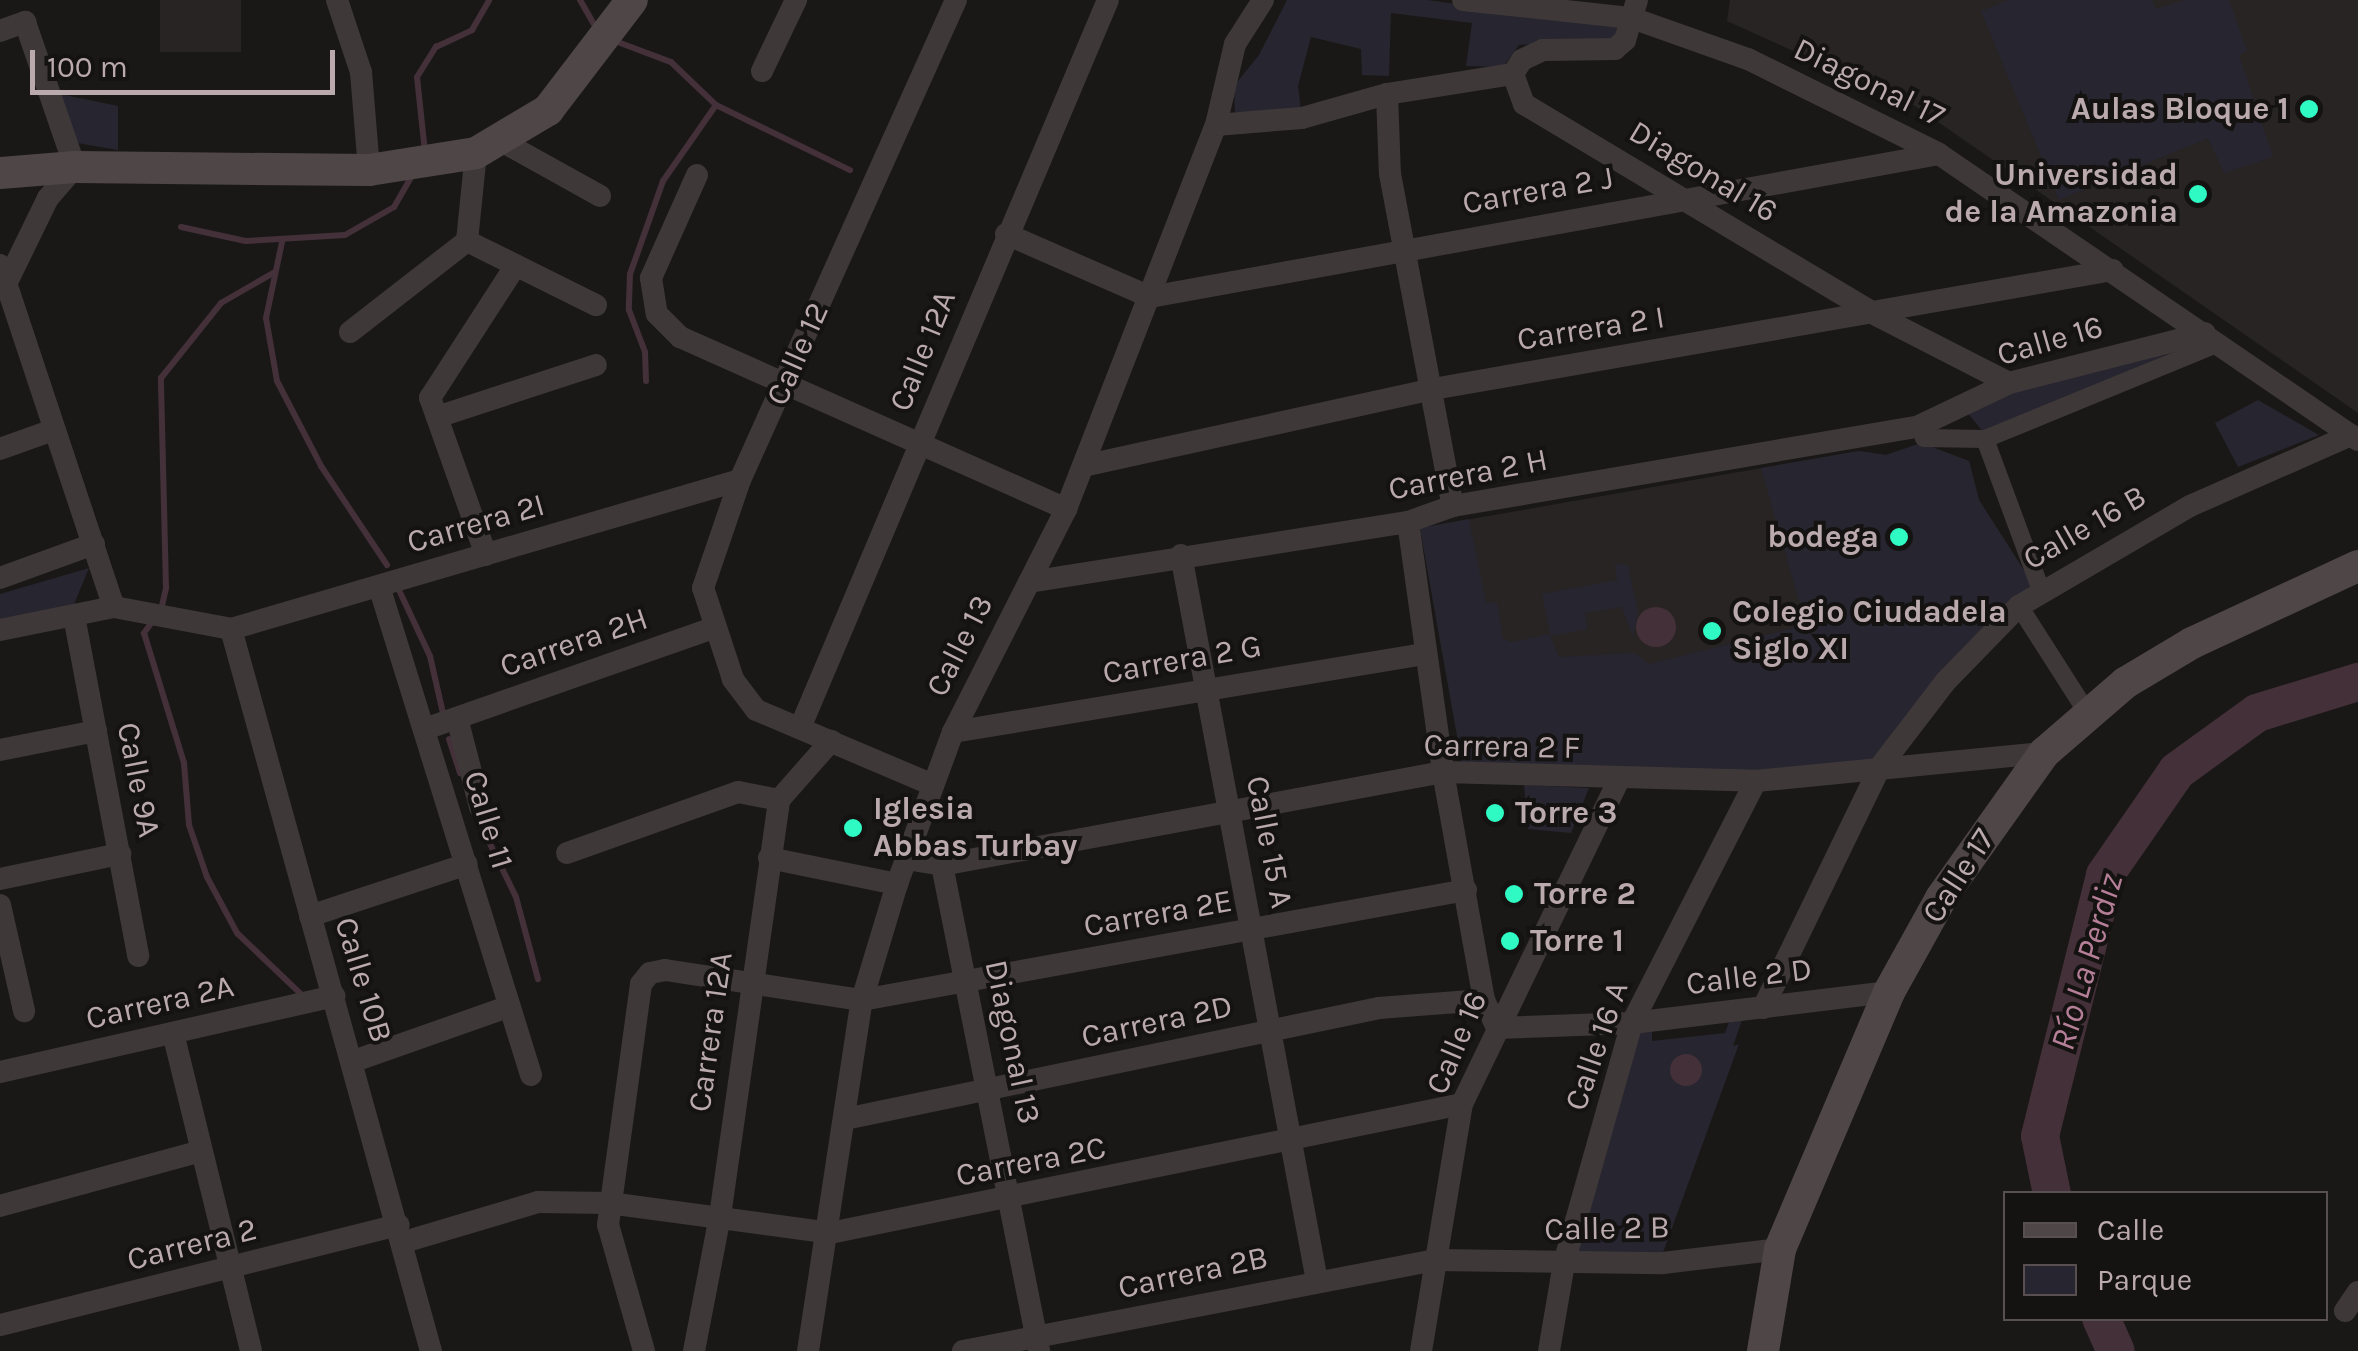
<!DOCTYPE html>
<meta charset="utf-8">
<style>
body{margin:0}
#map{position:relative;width:2358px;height:1351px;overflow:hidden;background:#1a1817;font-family:Karla,sans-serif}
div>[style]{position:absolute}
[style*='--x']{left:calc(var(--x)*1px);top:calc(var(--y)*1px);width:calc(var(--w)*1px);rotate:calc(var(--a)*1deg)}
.built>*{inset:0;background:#272423;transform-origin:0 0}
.green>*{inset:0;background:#27252f}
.water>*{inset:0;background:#443039}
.round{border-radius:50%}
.stream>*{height:6px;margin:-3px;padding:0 3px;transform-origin:3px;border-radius:3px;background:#443039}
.river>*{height:38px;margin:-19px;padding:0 19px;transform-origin:19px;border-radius:19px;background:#443039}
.pedestrian>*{height:18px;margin:-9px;padding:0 9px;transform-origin:9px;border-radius:9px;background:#3f3839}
.minor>*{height:22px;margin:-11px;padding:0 11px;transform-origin:11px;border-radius:11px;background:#3f3839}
.secondary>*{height:32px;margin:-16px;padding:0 16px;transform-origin:16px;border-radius:16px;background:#4f4648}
.dots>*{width:28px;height:28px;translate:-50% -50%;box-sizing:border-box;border:5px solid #151312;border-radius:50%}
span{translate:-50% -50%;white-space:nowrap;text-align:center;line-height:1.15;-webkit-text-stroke:8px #151312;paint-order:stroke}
.street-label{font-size:32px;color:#baa9ad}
.poi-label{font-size:32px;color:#baa9ad;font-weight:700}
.right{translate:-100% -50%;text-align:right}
.left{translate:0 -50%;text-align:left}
.water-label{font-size:35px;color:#b67f98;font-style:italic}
.legend{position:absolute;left:2003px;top:1191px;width:325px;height:130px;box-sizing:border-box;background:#151312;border:2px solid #574f50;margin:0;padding:12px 18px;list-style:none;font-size:30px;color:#baa9ad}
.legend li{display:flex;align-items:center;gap:20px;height:50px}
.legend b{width:50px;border:2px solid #574f50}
.scale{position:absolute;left:30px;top:50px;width:305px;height:45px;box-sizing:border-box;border:5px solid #baa9ad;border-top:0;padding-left:12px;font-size:30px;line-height:35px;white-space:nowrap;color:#baa9ad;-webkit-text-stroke:8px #151312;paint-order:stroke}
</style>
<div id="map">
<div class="built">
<div style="left:160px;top:0;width:81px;height:52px"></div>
<div style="clip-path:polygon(1730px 0,2358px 0,2358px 413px,1915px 106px,1727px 21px)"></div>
<div style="clip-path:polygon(1921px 443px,1969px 461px,1979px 500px,2034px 586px,1463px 769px,1420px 528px,1859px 451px,1886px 455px)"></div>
</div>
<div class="green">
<div style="clip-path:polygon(1287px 0,1427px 0,1620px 27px,1611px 40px,1519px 45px,1503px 67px,1466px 66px,1472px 23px,1391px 13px,1389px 76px,1362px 75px,1361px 49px,1311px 37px,1298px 86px,1301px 111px,1265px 119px,1235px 112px,1234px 86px,1259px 55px)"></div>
<div style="clip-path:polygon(2008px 0,2152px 0,2156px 9px,2184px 0,2229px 0,2247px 51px,2239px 55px,2273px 157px,2224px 173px,2208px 138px,2059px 200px,1981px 11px)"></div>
<div style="clip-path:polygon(60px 94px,118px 106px,118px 150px,77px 143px)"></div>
<div style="clip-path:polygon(2179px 349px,1985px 434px,1966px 411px,2007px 392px)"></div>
<div style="clip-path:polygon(2258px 400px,2319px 435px,2238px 467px,2215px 423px)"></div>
<div style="clip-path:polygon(1921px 443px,1969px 461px,1979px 500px,2034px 586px,1874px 762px,1756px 773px,1463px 769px,1420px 528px,1469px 519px,1486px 603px,1497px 602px,1503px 639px,1512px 642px,1550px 634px,1542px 594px,1617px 580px,1615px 564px,1628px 565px,1638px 612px,1633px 637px,1622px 607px,1585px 613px,1587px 629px,1550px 636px,1559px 657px,1634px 653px,1649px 664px,1806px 625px,1761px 468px,1859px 451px,1886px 455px)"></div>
<div style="clip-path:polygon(89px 568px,72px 609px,0 624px,0 594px)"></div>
<div style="clip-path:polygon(1524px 785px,1589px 788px,1571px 833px,1528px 829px)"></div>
<div style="clip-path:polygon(1742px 1020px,1733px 1046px,1739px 1044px,1661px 1258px,1573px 1255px,1632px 1030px,1652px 1030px,1652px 1041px,1725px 1033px,1729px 1022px)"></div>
</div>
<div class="water">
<div class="round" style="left:1636px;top:607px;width:40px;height:40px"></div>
<div class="round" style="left:1670px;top:1054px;width:32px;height:32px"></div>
</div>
<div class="stream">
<div style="--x:580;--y:0;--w:34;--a:60"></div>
<div style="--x:615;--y:41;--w:60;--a:20.6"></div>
<div style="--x:671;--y:62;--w:62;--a:43.7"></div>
<div style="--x:716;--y:105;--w:93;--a:124.9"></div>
<div style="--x:663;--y:181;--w:99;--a:109.5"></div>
<div style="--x:630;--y:274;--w:36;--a:92"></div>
<div style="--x:629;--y:310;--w:45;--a:69.1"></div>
<div style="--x:645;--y:352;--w:29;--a:88"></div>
<div style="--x:716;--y:105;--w:149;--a:25.9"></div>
<div style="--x:425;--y:152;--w:75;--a:-96.1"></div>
<div style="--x:417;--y:77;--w:36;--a:-58"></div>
<div style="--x:436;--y:47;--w:40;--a:-25"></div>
<div style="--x:472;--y:30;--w:34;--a:-60"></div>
<div style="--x:181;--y:227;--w:66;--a:12.2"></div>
<div style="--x:246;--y:241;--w:99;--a:-3.5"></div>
<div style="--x:345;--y:235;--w:56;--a:-29.7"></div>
<div style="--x:394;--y:207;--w:36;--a:-60"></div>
<div style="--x:282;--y:242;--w:78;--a:101.9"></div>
<div style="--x:266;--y:318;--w:64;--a:80.1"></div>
<div style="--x:277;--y:381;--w:96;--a:62.6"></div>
<div style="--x:321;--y:466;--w:119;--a:56.3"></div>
<div style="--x:398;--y:588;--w:75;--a:64.8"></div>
<div style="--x:430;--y:656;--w:58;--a:77.2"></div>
<div style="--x:161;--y:610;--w:23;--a:-77"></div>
<div style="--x:166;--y:588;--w:210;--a:-91.4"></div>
<div style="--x:161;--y:378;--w:96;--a:-51.3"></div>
<div style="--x:221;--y:303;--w:62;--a:-29.9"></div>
<div style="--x:152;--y:622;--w:14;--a:126"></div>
<div style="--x:144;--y:633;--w:136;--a:72.9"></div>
<div style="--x:184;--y:763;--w:62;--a:85.4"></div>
<div style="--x:189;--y:825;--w:55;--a:70.9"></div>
<div style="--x:207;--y:877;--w:64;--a:61.8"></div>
<div style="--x:237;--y:933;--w:95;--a:43.7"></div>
<div style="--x:449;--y:739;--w:36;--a:72"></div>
<div style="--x:475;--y:813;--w:93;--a:64"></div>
<div style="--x:516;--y:897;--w:85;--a:75"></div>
</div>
<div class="river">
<div style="--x:2052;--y:1194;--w:59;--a:-101.7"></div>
<div style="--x:2040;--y:1136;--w:269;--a:-76"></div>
<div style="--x:2105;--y:875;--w:126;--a:-55.3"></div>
<div style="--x:2177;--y:771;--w:99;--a:-35.9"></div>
<div style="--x:2257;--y:713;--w:106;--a:-17.1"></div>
<div style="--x:2101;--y:1318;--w:36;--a:66"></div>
</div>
<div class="pedestrian">
<div style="--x:1919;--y:426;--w:13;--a:67"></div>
<div style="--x:1924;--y:438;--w:61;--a:0.9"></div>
<div style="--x:1985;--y:439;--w:253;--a:-22.3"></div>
<div style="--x:1985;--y:439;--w:159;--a:69.7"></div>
<div style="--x:2019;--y:606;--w:128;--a:57.4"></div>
</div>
<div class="minor">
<div style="--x:337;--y:0;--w:76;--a:71.6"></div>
<div style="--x:361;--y:72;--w:98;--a:85.3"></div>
<div style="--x:1463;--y:0;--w:170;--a:6.1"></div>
<div style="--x:1632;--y:18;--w:123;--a:19.5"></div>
<div style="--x:1748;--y:59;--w:213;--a:26.4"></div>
<div style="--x:1939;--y:154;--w:507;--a:34.32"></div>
<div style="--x:1637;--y:0;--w:42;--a:106.7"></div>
<div style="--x:1625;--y:40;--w:13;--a:138"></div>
<div style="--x:1615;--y:49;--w:72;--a:179.2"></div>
<div style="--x:1543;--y:50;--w:23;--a:155"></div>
<div style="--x:1522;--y:60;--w:17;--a:123"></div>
<div style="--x:1513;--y:74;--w:32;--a:70"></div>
<div style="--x:1524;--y:104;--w:410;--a:30.9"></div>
<div style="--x:1876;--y:315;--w:149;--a:27.1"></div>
<div style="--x:0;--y:31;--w:27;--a:-20"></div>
<div style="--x:25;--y:22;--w:153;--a:71"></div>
<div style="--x:75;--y:167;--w:41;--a:131.1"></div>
<div style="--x:48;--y:198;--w:96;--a:116"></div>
<div style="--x:762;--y:71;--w:79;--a:-64.4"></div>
<div style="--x:1387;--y:94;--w:80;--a:87.9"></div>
<div style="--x:1390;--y:174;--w:338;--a:79.3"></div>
<div style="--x:1216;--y:125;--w:86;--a:-4.7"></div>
<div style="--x:1302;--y:118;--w:88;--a:-15.8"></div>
<div style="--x:1387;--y:94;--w:128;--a:-9"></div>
<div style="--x:503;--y:142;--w:111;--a:29.1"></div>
<div style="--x:697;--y:175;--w:113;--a:114.1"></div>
<div style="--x:651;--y:278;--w:36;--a:81"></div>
<div style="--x:657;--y:314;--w:33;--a:45"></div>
<div style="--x:680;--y:337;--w:423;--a:24"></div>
<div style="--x:1006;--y:234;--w:157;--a:23.6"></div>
<div style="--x:1150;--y:297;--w:802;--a:-10.27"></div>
<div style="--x:467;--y:241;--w:144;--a:26.4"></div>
<div style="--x:467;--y:241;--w:88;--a:-84.2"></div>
<div style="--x:0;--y:265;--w:360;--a:71.6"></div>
<div style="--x:350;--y:332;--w:148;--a:-37.9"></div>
<div style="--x:437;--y:417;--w:167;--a:-18.1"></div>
<div style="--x:0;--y:449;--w:56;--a:-19.7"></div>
<div style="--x:1083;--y:466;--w:358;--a:-12.4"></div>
<div style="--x:1433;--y:389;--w:690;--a:-9.93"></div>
<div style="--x:1408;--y:522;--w:252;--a:82"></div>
<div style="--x:1443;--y:772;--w:232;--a:79.8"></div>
<div style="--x:1484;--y:1000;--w:31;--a:65"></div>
<div style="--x:1497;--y:1028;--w:135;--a:-2.1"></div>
<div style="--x:1632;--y:1023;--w:259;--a:-6.9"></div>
<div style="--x:486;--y:555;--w:167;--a:-109.6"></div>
<div style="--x:430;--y:398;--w:158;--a:-57.1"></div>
<div style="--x:1181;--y:555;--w:739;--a:79.39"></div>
<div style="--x:0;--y:578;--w:100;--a:-19.9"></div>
<div style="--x:1029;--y:582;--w:384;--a:-9"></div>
<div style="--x:1408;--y:522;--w:48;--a:-19.6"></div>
<div style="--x:1453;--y:506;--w:473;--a:-9.7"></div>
<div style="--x:1919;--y:426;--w:100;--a:-25.5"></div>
<div style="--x:2009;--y:383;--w:202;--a:-14.3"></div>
<div style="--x:379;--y:586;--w:512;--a:72.73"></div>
<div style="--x:74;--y:616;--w:346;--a:79.3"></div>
<div style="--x:231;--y:629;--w:749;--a:74.52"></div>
<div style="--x:231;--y:629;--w:530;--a:-16.32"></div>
<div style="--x:0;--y:630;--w:116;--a:-11.4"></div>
<div style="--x:114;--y:607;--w:119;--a:10.6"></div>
<div style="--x:457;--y:718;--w:92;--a:75.5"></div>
<div style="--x:800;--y:728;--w:790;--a:-67.07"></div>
<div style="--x:425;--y:729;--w:305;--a:-19.3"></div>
<div style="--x:953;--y:732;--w:475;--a:-9.4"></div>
<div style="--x:0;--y:750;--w:98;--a:-11.2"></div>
<div style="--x:933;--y:785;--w:192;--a:-157"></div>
<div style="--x:756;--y:710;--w:39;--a:-127"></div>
<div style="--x:733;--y:679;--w:96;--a:-108.2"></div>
<div style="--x:703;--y:588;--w:114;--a:-71.1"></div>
<div style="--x:740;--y:480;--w:526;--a:-65.77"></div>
<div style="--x:567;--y:853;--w:182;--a:-19.6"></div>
<div style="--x:738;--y:792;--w:42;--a:11"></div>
<div style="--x:769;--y:858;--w:131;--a:11.5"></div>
<div style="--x:906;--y:859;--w:36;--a:9"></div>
<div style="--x:942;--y:865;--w:510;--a:-10.52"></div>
<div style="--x:1443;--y:772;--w:313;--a:1.6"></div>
<div style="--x:1756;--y:781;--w:289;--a:-5.6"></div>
<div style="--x:942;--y:865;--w:496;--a:78.7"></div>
<div style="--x:0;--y:879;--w:123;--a:-11.8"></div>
<div style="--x:0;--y:905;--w:109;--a:77.2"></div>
<div style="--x:310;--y:916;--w:165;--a:-18.3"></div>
<div style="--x:1763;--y:1008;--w:268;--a:-64.1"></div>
<div style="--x:1880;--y:767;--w:108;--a:-52.5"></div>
<div style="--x:1946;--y:681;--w:105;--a:-45.8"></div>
<div style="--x:2019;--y:606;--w:198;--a:-30.3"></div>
<div style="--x:2190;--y:506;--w:176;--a:-23.8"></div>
<div style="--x:173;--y:1033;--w:327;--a:76.2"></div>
<div style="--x:354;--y:1061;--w:165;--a:-19.4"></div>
<div style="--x:0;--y:1072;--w:343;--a:-12.8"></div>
<div style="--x:845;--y:1119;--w:545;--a:-11.74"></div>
<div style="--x:1379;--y:1008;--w:105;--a:-4.4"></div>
<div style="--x:0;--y:1206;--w:208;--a:-15.3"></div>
<div style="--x:404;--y:1242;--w:140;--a:-16.6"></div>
<div style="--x:538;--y:1202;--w:71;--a:0.8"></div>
<div style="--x:609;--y:1203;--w:223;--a:7.7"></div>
<div style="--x:830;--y:1233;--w:645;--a:-11.54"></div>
<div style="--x:2345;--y:1311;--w:23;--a:-56"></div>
<div style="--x:0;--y:1325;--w:411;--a:-14.1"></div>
<div style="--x:644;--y:1351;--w:131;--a:-105.9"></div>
<div style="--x:608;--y:1225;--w:243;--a:-82.2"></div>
<div style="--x:641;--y:984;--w:14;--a:-51"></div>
<div style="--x:650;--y:973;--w:15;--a:-11"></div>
<div style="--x:665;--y:970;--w:199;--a:8.7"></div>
<div style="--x:862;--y:1000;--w:614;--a:-10.32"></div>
<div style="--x:694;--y:1351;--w:137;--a:-79.1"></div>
<div style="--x:720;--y:1216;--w:420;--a:-81.9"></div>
<div style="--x:779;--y:800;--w:79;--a:-48.6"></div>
<div style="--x:808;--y:1351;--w:355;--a:-81.3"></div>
<div style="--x:862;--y:1000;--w:121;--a:-73.2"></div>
<div style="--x:897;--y:884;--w:162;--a:-69.8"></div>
<div style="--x:953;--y:732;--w:250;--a:-63.1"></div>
<div style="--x:1066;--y:509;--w:412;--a:-68.7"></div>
<div style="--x:1216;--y:125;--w:83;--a:-76.8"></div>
<div style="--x:1235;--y:44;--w:52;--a:-57.5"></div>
<div style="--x:963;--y:1351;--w:481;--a:-10.9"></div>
<div style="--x:1435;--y:1260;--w:228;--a:0.8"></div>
<div style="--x:1663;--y:1263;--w:118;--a:-6.8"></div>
<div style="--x:1421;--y:1351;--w:250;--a:-80.6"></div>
<div style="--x:1462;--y:1104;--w:358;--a:-64.2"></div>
<div style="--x:1549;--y:1351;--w:89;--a:-80.3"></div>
<div style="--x:1564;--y:1263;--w:249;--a:-74.2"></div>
<div style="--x:1632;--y:1023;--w:272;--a:-62.9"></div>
</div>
<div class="secondary">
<div style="--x:0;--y:173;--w:75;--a:-4.6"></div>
<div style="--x:75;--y:167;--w:294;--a:0.6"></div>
<div style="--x:369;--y:170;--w:108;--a:-9"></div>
<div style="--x:476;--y:153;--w:84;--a:-30.8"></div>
<div style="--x:548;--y:110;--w:138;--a:-52.6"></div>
<div style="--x:1763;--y:1351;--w:103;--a:-80.5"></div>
<div style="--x:1780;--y:1249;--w:279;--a:-67"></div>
<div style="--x:1889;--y:992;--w:107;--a:-61"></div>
<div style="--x:1941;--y:898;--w:178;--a:-54.6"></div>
<div style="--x:2044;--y:753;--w:107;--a:-40.8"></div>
<div style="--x:2125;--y:683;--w:78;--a:-30.8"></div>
<div style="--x:2192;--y:643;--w:183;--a:-24.9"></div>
</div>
<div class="dots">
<div style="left:2309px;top:109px;background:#2ffac4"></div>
<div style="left:2198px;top:194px;background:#2ffac4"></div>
<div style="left:1899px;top:537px;background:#2ffac4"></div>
<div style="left:1712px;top:631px;background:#2ffac4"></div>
<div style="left:1495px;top:813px;background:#2ffac4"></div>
<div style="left:853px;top:828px;background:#2ffac4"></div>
<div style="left:1514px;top:894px;background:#2ffac4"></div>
<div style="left:1510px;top:941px;background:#2ffac4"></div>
</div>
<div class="street-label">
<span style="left:1869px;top:83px;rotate:26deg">Diagonal 17</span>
<span style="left:1703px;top:172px;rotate:31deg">Diagonal 16</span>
<span style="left:1538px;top:191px;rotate:-10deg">Carrera 2 J</span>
<span style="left:1591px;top:329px;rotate:-9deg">Carrera 2 I</span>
<span style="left:2050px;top:341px;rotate:-16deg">Calle 16</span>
<span style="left:923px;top:351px;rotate:-68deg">Calle 12A</span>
<span style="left:798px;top:354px;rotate:-66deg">Calle 12</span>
<span style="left:1468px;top:475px;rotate:-11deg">Carrera 2 H</span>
<span style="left:476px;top:524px;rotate:-16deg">Carrera 2I</span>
<span style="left:2085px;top:528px;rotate:-30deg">Calle 16 B</span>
<span style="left:574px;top:643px;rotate:-19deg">Carrera 2H</span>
<span style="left:960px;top:646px;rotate:-63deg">Calle 13</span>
<span style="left:1182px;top:660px;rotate:-10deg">Carrera 2 G</span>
<span style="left:1502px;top:747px;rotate:1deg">Carrera 2 F</span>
<span style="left:138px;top:780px;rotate:79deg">Calle 9A</span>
<span style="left:488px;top:820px;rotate:73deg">Calle 11</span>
<span style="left:1269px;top:842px;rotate:79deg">Calle 15 A</span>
<span style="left:1959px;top:876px;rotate:-57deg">Calle 17</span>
<span style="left:1158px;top:914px;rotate:-10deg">Carrera 2E</span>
<span style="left:1749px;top:977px;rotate:-7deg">Calle 2 D</span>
<span style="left:363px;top:980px;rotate:73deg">Calle 10B</span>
<span style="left:160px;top:1003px;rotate:-13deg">Carrera 2A</span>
<span style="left:1157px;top:1022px;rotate:-12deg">Carrera 2D</span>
<span style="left:711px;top:1032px;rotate:-82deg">Carrera 12A</span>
<span style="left:1012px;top:1042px;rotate:78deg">Diagonal 13</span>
<span style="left:1457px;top:1043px;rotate:-67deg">Calle 16</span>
<span style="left:1597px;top:1046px;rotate:-71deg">Calle 16 A</span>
<span style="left:1031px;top:1162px;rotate:-11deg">Carrera 2C</span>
<span style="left:1607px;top:1229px;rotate:-1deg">Calle 2 B</span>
<span style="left:192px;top:1245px;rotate:-14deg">Carrera 2</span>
<span style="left:1193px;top:1273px;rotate:-12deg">Carrera 2B</span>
</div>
<div class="poi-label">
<span class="right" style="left:2289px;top:109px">Aulas Bloque 1</span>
<span class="right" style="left:2178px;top:194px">Universidad<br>de la Amazonia</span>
<span class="right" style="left:1879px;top:537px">bodega</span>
<span class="left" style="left:1732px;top:631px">Colegio Ciudadela<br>Siglo XI</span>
<span class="left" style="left:873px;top:828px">Iglesia<br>Abbas Turbay</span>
<span class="left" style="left:1515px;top:813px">Torre 3</span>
<span class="left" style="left:1534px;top:894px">Torre 2</span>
<span class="left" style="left:1530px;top:941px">Torre 1</span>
</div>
<div class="water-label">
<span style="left:2087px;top:962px;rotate:-74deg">Río La Perdiz</span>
</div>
<ul class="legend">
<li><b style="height:12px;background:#4f4648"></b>Calle</li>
<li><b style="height:28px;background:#27252f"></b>Parque</li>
</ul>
<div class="scale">100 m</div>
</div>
